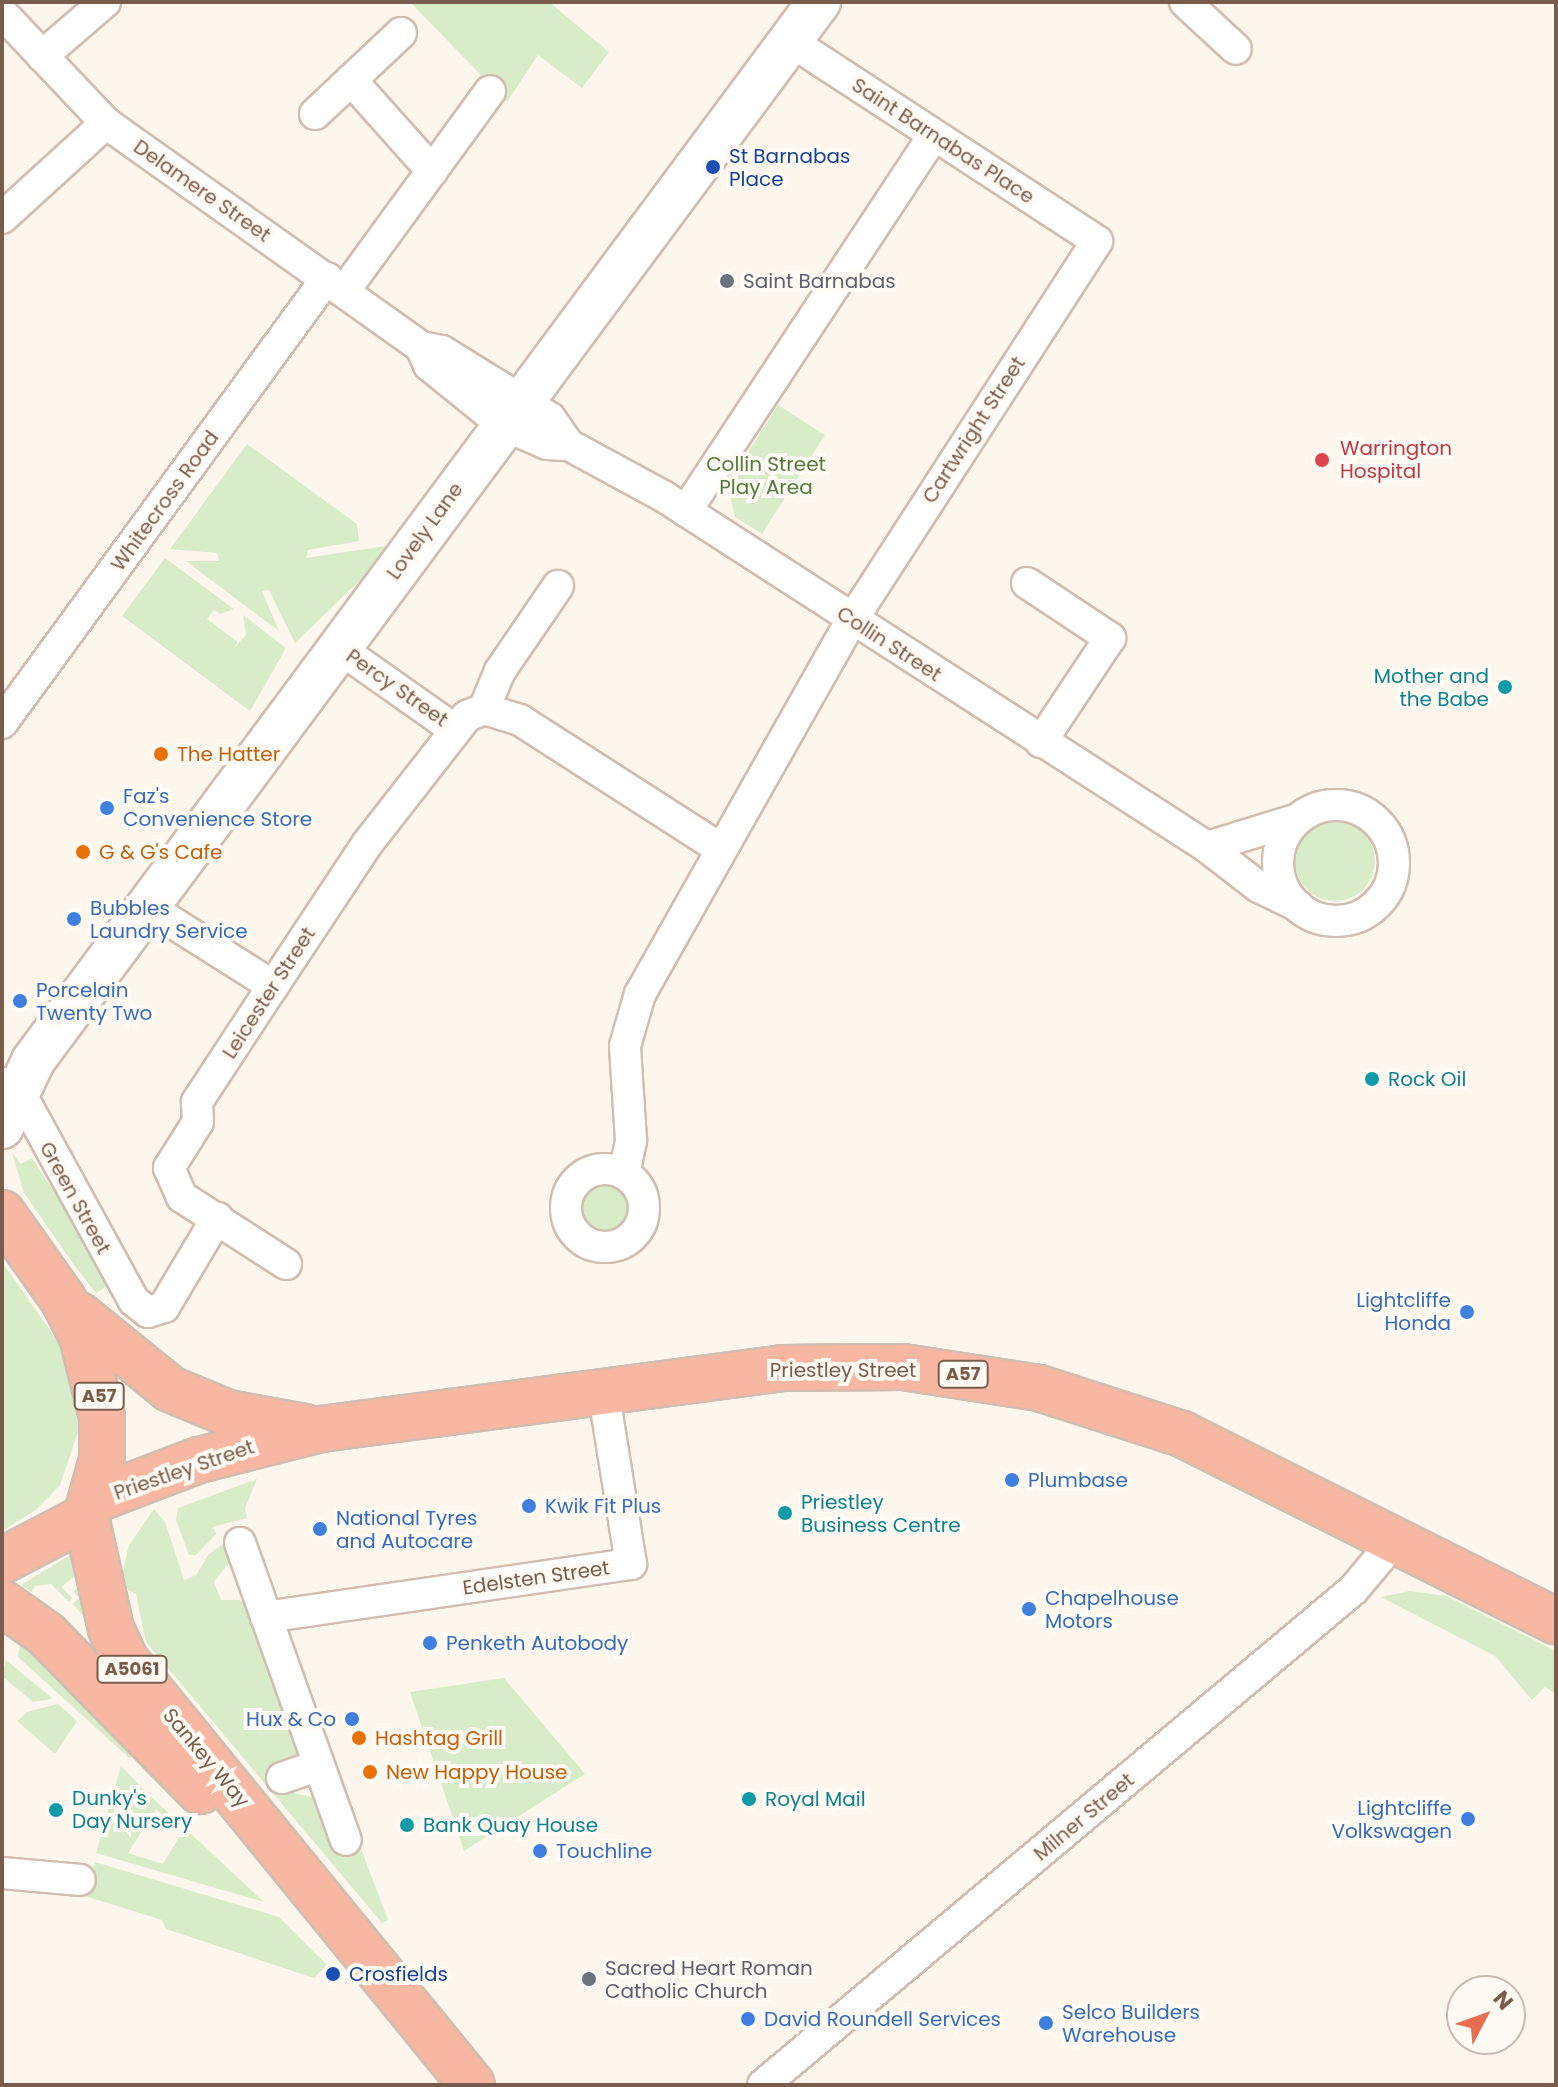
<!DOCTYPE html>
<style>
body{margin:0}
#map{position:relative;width:1558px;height:2087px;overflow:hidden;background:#fdf6ec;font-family:Poppins,sans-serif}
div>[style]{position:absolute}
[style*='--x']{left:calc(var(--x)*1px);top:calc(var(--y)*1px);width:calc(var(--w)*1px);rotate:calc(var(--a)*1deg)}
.green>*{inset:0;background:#d8ecc9}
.round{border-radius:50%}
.roads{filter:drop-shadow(2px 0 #d1beb0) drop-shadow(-2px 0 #d1beb0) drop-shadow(0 2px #d1beb0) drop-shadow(0 -2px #d1beb0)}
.street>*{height:30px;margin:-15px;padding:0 15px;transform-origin:15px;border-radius:15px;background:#fff}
.street>.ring{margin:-15px;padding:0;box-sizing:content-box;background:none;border:30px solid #fff;border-radius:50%}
.secondary>*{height:42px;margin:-21px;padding:0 21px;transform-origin:21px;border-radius:21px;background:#fff}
.highway>*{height:44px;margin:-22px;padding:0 22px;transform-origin:22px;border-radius:22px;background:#f7b7a3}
.dots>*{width:22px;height:22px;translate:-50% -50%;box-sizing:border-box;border:4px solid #fffaf3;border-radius:50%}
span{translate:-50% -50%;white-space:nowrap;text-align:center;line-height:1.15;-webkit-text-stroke:8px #fffaf3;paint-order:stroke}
.shield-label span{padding:2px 6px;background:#fffaf3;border:2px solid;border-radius:6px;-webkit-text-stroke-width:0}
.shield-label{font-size:18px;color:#7a5c4d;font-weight:700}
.street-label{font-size:20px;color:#7a5c4d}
.transit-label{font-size:20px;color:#164399}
.left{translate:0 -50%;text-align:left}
.worship-label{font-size:20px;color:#5b616d}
.health-label{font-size:20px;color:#be3a42}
.park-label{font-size:20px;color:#537a41}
.culture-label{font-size:20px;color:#0d838f}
.right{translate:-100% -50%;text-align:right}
.food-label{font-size:20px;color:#c56008}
.shop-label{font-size:20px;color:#366cbe}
.frame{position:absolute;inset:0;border:4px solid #7a5c4d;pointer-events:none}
.north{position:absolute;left:1446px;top:1975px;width:80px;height:80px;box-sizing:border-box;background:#fffaf3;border:2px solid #cabbb1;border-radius:50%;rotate:49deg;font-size:22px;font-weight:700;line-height:32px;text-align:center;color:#7a5c4d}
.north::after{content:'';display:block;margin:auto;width:28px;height:36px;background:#e76f51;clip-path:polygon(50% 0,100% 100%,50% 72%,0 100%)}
</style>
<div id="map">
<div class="green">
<div style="clip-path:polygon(410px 2px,549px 2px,609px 52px,582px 88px,538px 55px,507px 102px)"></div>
<div style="clip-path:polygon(778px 405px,825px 435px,762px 534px,735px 517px,728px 484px)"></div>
<div style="clip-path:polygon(247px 444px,357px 524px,359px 541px,308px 550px,306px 558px,386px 546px,363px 577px,295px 643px,269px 590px,262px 591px,279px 631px,186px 561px,219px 561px,217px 553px,170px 549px)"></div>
<div style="clip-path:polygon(165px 558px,234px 609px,220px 614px,214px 610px,207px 619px,238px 642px,234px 648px,246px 635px,243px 615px,286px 648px,250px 711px,122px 616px)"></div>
<div class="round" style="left:1295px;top:821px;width:80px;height:80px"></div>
<div style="clip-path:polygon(12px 1153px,21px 1164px,32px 1158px,111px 1280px,107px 1286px,96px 1293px,74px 1265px,24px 1193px)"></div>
<div class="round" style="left:575px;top:1178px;width:58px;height:58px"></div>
<div style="clip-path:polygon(2px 1262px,66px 1353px,81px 1423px,60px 1485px,36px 1510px,2px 1531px)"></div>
<div style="clip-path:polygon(257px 1479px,245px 1508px,247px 1518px,213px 1527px,216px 1534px,196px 1555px,189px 1555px,176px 1520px,178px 1508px)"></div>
<div style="clip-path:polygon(154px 1509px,165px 1522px,184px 1580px,196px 1575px,208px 1555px,227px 1541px,231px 1560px,214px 1582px,221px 1600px,240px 1600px,250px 1608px,298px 1756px,285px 1791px,312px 1797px,360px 1846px,388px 1920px,382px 1923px,146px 1642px,136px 1594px,119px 1585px,129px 1545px)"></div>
<div style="clip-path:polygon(80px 1549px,92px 1618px,86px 1619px,73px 1604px,79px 1598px,73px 1592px,81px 1585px,75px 1576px,61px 1587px,72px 1598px,69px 1602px,51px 1584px,35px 1586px,31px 1592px,21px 1585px)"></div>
<div style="clip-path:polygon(1410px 1591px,1446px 1596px,1556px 1651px,1556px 1694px,1545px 1687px,1532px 1700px,1495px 1656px,1381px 1597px)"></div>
<div style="clip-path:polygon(20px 1644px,32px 1653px,133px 1756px,129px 1758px,18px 1657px)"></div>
<div style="clip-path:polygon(6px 1660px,52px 1698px,51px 1699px,33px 1702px,2px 1676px)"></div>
<div style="clip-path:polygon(504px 1678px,585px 1774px,464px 1851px,410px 1692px)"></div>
<div style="clip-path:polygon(58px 1704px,77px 1721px,55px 1754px,17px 1721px,27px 1712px)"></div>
<div style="clip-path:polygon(evenodd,121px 1766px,148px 1794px,264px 1902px,96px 1853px,121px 1766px,156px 1809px,181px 1834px,163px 1864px,128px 1853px,156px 1809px)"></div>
<div style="clip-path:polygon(95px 1862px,279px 1917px,327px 1965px,314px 1978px,166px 1929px,162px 1920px,85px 1896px)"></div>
</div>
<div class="roads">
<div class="street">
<div style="--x:1185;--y:2;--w:69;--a:42.7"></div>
<div style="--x:2;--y:13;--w:151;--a:46.6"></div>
<div style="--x:106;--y:123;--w:387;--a:35.4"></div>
<div style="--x:421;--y:347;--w:21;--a:11"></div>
<div style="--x:442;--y:351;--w:127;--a:31.8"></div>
<div style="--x:550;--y:418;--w:33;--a:55"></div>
<div style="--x:42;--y:56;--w:83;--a:-40.6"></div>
<div style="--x:351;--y:80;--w:122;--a:48.3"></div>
<div style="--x:315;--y:114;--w:118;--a:-43.3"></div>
<div style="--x:2;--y:218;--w:141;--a:-42.4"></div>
<div style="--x:345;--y:290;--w:246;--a:-53.9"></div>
<div style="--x:421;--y:347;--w:20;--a:66"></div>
<div style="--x:429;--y:365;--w:95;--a:39"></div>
<div style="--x:503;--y:425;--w:48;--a:23.4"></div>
<div style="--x:547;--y:444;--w:22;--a:3"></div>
<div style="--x:569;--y:445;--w:107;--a:28.5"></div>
<div style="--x:663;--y:496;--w:647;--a:32.83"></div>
<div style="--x:1207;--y:847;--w:66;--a:37.6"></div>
<div style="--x:1259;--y:887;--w:43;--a:26"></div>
<div style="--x:686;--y:511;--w:450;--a:-56.6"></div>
<div style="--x:1027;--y:583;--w:100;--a:33.5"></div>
<div style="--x:1110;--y:638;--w:125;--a:123.6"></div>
<div style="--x:339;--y:648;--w:141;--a:35.2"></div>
<div style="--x:484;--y:709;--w:41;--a:-67.2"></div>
<div style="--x:500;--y:671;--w:103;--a:-55.7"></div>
<div style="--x:2;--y:723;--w:551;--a:-53.86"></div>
<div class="ring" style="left:1278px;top:805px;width:86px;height:86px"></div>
<div style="--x:1207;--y:847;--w:95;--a:-17.1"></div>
<div style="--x:148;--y:907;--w:148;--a:32.3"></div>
<div style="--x:7;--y:1083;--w:14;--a:34"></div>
<div style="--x:19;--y:1091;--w:239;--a:61.3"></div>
<div style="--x:134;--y:1301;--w:18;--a:38"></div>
<div style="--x:148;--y:1312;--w:17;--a:-17"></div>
<div style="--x:164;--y:1307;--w:104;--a:-59.2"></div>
<div class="ring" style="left:566px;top:1169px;width:48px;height:48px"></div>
<div style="--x:624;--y:1174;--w:35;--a:-78"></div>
<div style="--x:631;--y:1140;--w:94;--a:-93.7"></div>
<div style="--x:625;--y:1046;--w:54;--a:-73.9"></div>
<div style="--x:640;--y:994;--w:430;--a:-60.5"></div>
<div style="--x:852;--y:620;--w:451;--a:-57.1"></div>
<div style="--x:1097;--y:241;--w:366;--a:-146.9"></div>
<div style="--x:286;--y:1264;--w:124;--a:-147.2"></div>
<div style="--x:182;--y:1197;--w:32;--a:-114"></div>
<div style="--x:169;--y:1168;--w:54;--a:-57.8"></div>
<div style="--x:198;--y:1122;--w:20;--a:-93"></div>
<div style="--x:197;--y:1102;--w:139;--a:-56.8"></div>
<div style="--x:273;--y:986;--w:170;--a:-56.5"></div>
<div style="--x:367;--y:844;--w:162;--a:-52"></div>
<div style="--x:467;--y:716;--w:18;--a:-22"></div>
<div style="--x:484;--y:709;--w:38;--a:17"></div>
<div style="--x:520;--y:720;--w:239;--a:32.7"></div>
<div style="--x:240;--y:1543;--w:315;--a:70.4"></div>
<div style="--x:266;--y:1617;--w:369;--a:-8.3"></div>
<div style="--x:631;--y:1564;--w:176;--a:-99.1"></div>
<div style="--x:282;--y:1778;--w:39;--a:-19"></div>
<div style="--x:2;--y:1873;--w:78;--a:5.1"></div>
<div style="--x:763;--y:2085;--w:770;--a:-40"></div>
<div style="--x:1353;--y:1590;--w:67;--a:-49.9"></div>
</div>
<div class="secondary">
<div style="--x:2;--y:1127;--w:73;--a:-64.8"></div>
<div style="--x:33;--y:1061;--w:1319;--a:-53.42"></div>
</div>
<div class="highway">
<div style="--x:2;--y:1213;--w:105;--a:54.7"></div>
<div style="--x:63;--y:1299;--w:42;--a:62.8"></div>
<div style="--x:82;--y:1336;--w:83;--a:76.1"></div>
<div style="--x:102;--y:1417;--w:43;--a:90"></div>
<div style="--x:102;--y:1460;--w:59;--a:105.7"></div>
<div style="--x:86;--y:1517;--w:95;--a:152.4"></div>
<div style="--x:79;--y:1315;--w:117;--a:39.1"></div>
<div style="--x:170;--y:1389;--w:63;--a:22.5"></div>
<div style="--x:228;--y:1413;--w:78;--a:10.3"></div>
<div style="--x:94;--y:1500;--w:112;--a:-20.9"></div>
<div style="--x:199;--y:1460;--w:126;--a:-14.3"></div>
<div style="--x:321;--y:1429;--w:465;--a:-7.5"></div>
<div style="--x:782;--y:1368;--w:121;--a:-0.5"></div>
<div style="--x:903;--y:1367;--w:138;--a:8.8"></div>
<div style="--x:1039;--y:1388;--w:150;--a:17.8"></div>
<div style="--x:1182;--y:1434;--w:418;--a:26.6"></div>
<div style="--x:86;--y:1517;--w:115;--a:77.4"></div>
<div style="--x:111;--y:1629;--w:35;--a:65"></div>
<div style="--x:126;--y:1661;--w:547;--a:50.78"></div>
<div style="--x:2;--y:1603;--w:54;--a:35.2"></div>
<div style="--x:46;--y:1634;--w:220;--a:45.6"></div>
</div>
</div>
<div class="dots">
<div style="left:713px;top:167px;background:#1a4fb4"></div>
<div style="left:727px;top:281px;background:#6b7280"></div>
<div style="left:1322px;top:460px;background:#e0444e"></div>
<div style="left:1505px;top:687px;background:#0f9aa8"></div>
<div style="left:161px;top:754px;background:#e8710a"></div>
<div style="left:107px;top:808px;background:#3f7fe0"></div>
<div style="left:83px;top:852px;background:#e8710a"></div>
<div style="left:74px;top:919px;background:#3f7fe0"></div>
<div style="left:20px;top:1001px;background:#3f7fe0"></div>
<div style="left:1372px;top:1079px;background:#0f9aa8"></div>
<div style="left:1467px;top:1312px;background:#3f7fe0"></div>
<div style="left:1012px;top:1480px;background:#3f7fe0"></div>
<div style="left:529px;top:1506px;background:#3f7fe0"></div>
<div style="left:785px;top:1513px;background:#0f9aa8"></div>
<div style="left:320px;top:1529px;background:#3f7fe0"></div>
<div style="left:1029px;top:1609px;background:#3f7fe0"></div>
<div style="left:430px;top:1643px;background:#3f7fe0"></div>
<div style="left:352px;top:1719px;background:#3f7fe0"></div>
<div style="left:359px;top:1738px;background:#e8710a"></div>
<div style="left:370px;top:1772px;background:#e8710a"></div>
<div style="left:749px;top:1799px;background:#0f9aa8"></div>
<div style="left:56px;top:1810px;background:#0f9aa8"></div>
<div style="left:1468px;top:1819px;background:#3f7fe0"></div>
<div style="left:407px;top:1825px;background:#0f9aa8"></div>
<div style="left:540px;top:1851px;background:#3f7fe0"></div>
<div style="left:333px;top:1974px;background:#1a4fb4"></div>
<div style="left:589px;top:1979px;background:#6b7280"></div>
<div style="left:748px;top:2019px;background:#3f7fe0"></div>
<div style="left:1046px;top:2023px;background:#3f7fe0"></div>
</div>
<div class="shield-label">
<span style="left:963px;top:1374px">A57</span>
<span style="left:99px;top:1396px">A57</span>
<span style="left:132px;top:1669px">A5061</span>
</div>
<div class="street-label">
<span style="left:943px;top:141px;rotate:33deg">Saint Barnabas Place</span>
<span style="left:202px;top:191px;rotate:35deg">Delamere Street</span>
<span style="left:974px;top:430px;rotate:-57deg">Cartwright Street</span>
<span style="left:165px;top:501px;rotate:-54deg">Whitecross Road</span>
<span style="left:425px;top:531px;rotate:-54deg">Lovely Lane</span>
<span style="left:889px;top:644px;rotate:33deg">Collin Street</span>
<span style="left:397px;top:688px;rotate:35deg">Percy Street</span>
<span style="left:269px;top:993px;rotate:-57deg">Leicester Street</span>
<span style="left:75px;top:1198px;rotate:61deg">Green Street</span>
<span style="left:843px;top:1370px">Priestley Street</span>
<span style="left:184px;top:1470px;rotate:-19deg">Priestley Street</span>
<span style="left:536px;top:1578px;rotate:-8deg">Edelsten Street</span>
<span style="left:206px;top:1758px;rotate:50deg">Sankey Way</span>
<span style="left:1084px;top:1817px;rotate:-40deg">Milner Street</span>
</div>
<div class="transit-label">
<span class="left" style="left:729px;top:168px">St Barnabas<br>Place</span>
<span class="left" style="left:349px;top:1974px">Crosfields</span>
</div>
<div class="worship-label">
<span class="left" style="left:743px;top:281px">Saint Barnabas</span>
<span class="left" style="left:605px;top:1980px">Sacred Heart Roman<br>Catholic Church</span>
</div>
<div class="health-label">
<span class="left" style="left:1340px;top:460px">Warrington<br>Hospital</span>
</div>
<div class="park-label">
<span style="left:766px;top:476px">Collin Street<br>Play Area</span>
</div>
<div class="culture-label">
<span class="right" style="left:1489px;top:688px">Mother and<br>the Babe</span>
<span class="left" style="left:1388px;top:1079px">Rock Oil</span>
<span class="left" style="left:801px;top:1514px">Priestley<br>Business Centre</span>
<span class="left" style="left:72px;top:1810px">Dunky's<br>Day Nursery</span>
<span class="left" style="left:765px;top:1799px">Royal Mail</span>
<span class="left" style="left:423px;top:1825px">Bank Quay House</span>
</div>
<div class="food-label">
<span class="left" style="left:177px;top:754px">The Hatter</span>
<span class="left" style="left:99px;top:852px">G &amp; G's Cafe</span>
<span class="left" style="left:375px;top:1738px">Hashtag Grill</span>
<span class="left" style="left:386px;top:1772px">New Happy House</span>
</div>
<div class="shop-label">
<span class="left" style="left:123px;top:808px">Faz's<br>Convenience Store</span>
<span class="left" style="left:90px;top:920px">Bubbles<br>Laundry Service</span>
<span class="left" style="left:36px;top:1002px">Porcelain<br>Twenty Two</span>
<span class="right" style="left:1451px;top:1312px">Lightcliffe<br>Honda</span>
<span class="left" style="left:1028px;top:1480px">Plumbase</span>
<span class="left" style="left:545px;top:1506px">Kwik Fit Plus</span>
<span class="left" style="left:336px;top:1530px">National Tyres<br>and Autocare</span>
<span class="left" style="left:1045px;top:1610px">Chapelhouse<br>Motors</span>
<span class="left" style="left:446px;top:1643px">Penketh Autobody</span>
<span class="right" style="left:336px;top:1719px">Hux &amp; Co</span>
<span class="right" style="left:1452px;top:1820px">Lightcliffe<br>Volkswagen</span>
<span class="left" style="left:556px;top:1851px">Touchline</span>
<span class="left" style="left:1062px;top:2024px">Selco Builders<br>Warehouse</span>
<span class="left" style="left:764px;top:2019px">David Roundell Services</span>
</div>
<div class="frame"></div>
<div class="north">N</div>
</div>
